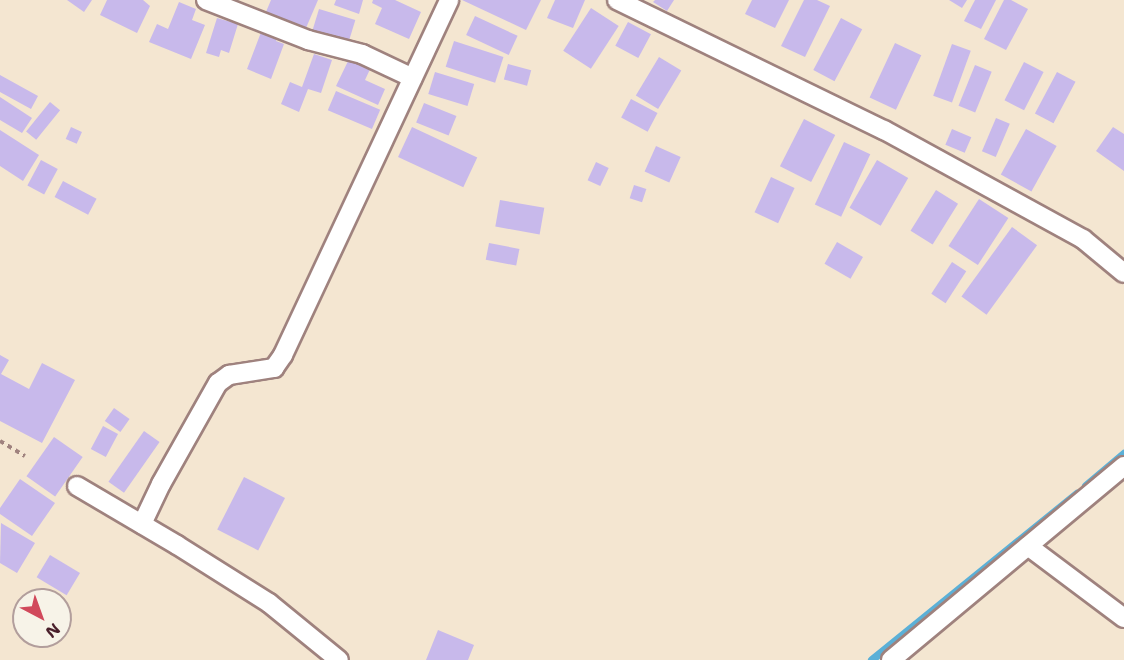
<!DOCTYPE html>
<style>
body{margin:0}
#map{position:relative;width:1124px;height:660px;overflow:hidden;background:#f4e6d1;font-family:"Shantell Sans",sans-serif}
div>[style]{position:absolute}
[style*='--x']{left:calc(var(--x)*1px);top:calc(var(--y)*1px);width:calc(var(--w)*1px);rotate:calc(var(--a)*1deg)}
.stream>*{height:8px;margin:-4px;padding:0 4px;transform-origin:4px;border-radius:4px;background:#5bb0d7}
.building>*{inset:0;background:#c8b9eb;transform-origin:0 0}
.path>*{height:4px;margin-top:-2px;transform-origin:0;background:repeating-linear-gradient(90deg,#9f827e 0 4.5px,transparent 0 9px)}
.roads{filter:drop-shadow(2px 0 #9f827e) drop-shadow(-2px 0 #9f827e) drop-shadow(0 2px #9f827e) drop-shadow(0 -2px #9f827e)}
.street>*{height:18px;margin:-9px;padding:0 9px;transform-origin:9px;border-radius:9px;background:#fff}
span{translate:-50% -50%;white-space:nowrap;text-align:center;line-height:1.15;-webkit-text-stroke:5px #f7f3e8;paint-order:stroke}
.north{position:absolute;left:12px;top:588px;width:60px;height:60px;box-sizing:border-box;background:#f7f3e8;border:2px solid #b29e9c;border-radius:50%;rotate:139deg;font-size:16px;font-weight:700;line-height:24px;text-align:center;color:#4a1f2b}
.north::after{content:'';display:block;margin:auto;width:21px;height:27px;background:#d1495b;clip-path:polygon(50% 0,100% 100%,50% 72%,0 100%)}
</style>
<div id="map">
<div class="stream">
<div style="--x:1086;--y:486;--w:50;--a:-40.1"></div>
<div style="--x:872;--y:660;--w:264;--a:-39"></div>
</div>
<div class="building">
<div style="clip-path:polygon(67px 0,92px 0,84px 12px)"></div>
<div style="clip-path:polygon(107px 0,143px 0,150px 6px,137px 33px,100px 15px)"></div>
<div style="clip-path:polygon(271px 0,318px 0,303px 35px,263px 19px)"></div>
<div style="clip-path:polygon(336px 0,363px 0,359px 14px,334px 5px)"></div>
<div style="clip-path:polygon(373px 0,395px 0,421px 12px,409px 39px,375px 24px,382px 8px,372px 3px)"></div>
<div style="clip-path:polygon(462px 0,541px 0,526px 30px)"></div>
<div style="clip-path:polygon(555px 0,585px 0,573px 28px,547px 18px)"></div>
<div style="clip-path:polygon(655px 0,674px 0,667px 11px,653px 2px)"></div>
<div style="clip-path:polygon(752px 0,789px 0,775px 28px,745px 14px)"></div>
<div style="clip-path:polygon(804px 0,817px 0,830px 6px,805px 57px,781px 46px)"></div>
<div style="clip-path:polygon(949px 0,967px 0,962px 8px)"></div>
<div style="clip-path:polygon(975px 0,996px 0,981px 29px,964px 21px)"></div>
<div style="clip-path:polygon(1004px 0,1011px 0,1028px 9px,1006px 50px,984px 39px)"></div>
<div style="clip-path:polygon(179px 2px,196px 9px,192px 20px,205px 25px,191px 59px,149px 42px,157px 24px,168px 29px)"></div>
<div style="left:591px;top:8px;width:33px;height:51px;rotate:33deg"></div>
<div style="left:319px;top:9px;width:38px;height:29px;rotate:17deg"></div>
<div style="left:475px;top:16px;width:47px;height:21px;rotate:25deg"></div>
<div style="clip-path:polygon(217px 18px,238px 24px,229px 53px,221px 50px,219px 57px,206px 53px)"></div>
<div style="left:841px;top:18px;width:24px;height:59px;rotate:28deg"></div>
<div style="left:628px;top:22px;width:26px;height:27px;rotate:28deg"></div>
<div style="clip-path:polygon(263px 27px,279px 33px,276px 41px,284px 44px,271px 79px,247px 69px)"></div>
<div style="left:454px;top:41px;width:52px;height:27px;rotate:18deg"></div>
<div style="left:895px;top:43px;width:29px;height:60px;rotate:25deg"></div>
<div style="left:952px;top:44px;width:20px;height:55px;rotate:20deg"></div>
<div style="clip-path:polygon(314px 54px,332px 60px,321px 93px,308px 89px,299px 112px,281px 104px,290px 82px,302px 87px)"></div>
<div style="clip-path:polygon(351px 55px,372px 65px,365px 80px,385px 89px,378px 105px,336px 86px)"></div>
<div style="left:659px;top:57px;width:26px;height:45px;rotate:31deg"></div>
<div style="left:1024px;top:62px;width:22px;height:43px;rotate:27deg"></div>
<div style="left:508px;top:64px;width:24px;height:16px;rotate:15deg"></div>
<div style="left:975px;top:65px;width:18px;height:44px;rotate:22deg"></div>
<div style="left:435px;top:72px;width:41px;height:23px;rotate:17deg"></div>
<div style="left:1057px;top:72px;width:21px;height:47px;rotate:28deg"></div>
<div style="clip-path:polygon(0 75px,38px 96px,31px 109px,0 92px)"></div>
<div style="left:336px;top:91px;width:48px;height:21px;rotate:23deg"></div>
<div style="clip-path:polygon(0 97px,32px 118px,22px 133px,0 120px)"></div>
<div style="left:631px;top:99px;width:30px;height:21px;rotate:28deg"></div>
<div style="left:50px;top:102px;width:13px;height:38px;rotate:39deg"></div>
<div style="left:424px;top:103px;width:35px;height:21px;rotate:22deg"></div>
<div style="left:996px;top:118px;width:15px;height:36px;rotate:23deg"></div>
<div style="left:804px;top:119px;width:35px;height:53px;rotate:27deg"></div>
<div style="left:71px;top:127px;width:12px;height:13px;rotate:24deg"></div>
<div style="left:412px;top:127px;width:72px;height:33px;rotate:25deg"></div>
<div style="clip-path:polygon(1113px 127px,1124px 134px,1124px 171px,1096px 151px)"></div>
<div style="left:952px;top:129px;width:21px;height:17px;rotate:23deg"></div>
<div style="left:1026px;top:129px;width:35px;height:52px;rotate:29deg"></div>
<div style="clip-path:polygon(0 130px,39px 155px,23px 181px,0 166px)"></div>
<div style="left:844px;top:142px;width:29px;height:69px;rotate:25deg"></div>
<div style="left:656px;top:146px;width:27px;height:28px;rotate:24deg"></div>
<div style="left:41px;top:160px;width:19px;height:29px;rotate:28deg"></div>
<div style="left:877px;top:160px;width:36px;height:55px;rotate:30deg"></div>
<div style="left:596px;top:162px;width:14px;height:20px;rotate:25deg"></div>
<div style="left:771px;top:177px;width:26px;height:39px;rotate:25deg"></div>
<div style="left:63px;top:181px;width:38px;height:18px;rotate:28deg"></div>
<div style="left:634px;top:185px;width:13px;height:14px;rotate:18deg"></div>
<div style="left:936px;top:190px;width:26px;height:48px;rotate:32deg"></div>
<div style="left:979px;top:199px;width:35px;height:56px;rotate:33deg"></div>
<div style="left:500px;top:200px;width:45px;height:27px;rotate:10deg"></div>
<div style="left:1012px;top:227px;width:31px;height:86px;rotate:36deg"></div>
<div style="left:837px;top:242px;width:30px;height:25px;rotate:30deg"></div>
<div style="left:489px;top:243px;width:31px;height:17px;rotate:11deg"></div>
<div style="left:952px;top:262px;width:17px;height:38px;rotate:33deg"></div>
<div style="clip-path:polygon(0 355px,9px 360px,1px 374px,29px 389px,42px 363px,75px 380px,42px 443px,0 421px)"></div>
<div style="left:114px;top:408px;width:19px;height:16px;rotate:35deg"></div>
<div style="left:103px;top:426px;width:17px;height:26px;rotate:28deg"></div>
<div style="left:144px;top:431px;width:19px;height:62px;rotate:35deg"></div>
<div style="left:54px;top:437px;width:35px;height:48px;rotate:35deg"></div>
<div style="left:244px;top:477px;width:46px;height:59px;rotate:27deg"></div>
<div style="clip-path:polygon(20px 479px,55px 503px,32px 536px,0 514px,0 508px)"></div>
<div style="clip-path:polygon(1px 523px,35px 543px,17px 573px,0 563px)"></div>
<div style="left:50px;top:555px;width:35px;height:26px;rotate:31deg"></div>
<div style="clip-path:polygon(438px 630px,474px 645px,468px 660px,426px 660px)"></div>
</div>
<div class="path">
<div style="--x:0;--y:441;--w:29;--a:31"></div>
</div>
<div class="roads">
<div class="street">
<div style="--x:206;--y:0;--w:110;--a:21.4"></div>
<div style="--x:308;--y:40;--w:56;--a:14.5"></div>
<div style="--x:362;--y:54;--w:56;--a:25.2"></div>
<div style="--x:617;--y:0;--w:297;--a:26"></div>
<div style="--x:884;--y:130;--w:227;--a:28.7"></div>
<div style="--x:1083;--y:239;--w:53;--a:39.7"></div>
<div style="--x:77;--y:486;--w:116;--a:30.5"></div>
<div style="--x:177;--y:545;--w:109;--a:32.2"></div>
<div style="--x:269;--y:603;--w:90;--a:39.2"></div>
<div style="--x:142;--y:524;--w:44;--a:-64.6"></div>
<div style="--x:161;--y:484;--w:116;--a:-60.6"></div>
<div style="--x:218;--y:383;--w:14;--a:-36"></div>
<div style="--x:229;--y:375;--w:46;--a:-8.8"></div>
<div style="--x:274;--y:368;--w:16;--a:-55"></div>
<div style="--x:283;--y:355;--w:392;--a:-64.9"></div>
<div style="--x:1028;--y:546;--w:120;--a:36.9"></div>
<div style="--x:891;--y:660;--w:303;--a:-39.8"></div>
</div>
</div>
<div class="north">N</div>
</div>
